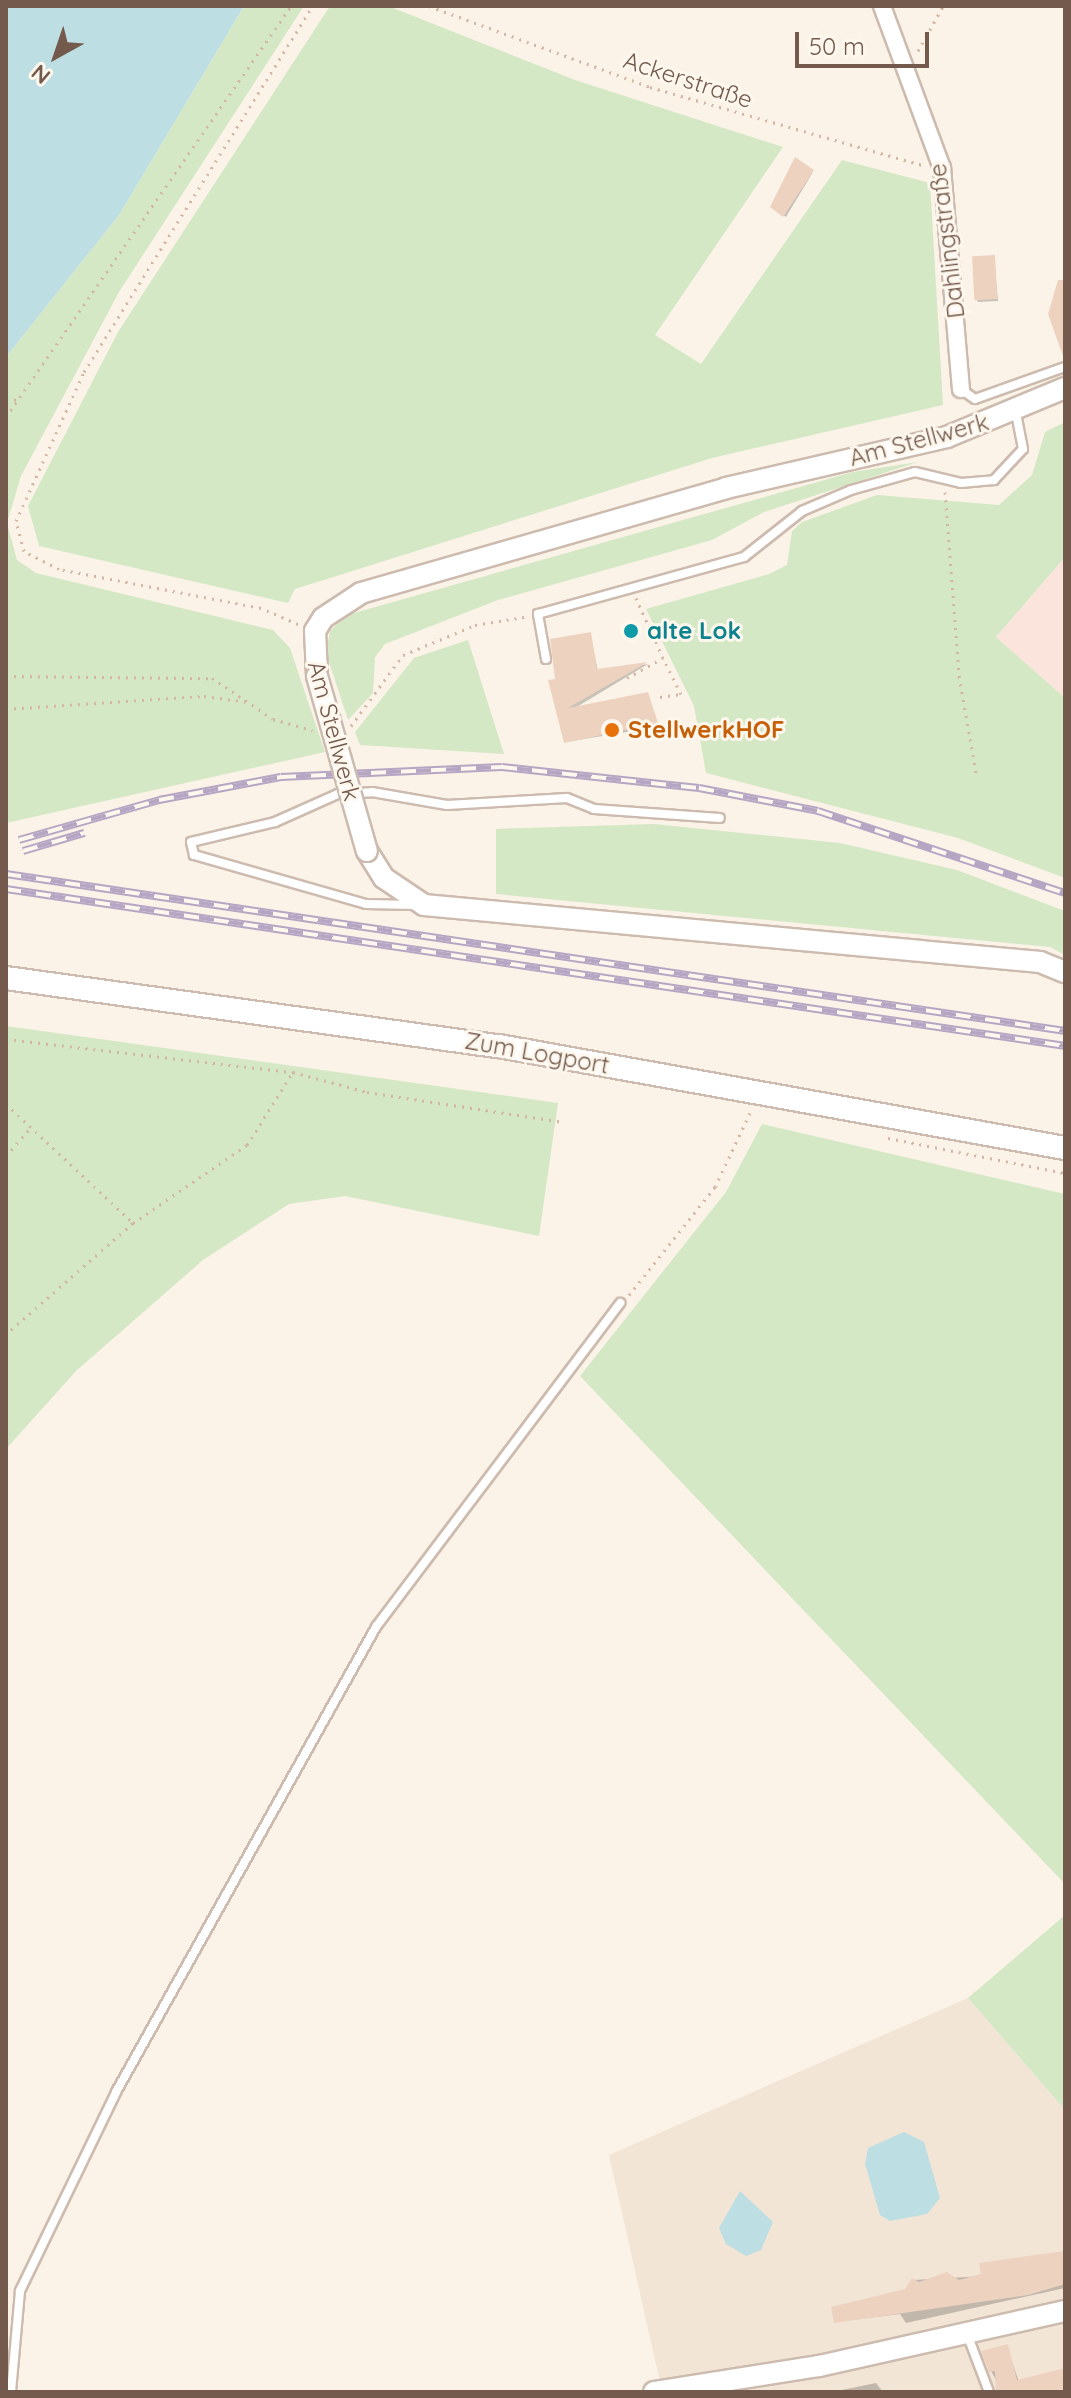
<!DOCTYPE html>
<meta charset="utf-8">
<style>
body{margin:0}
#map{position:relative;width:1071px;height:2398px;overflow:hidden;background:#fbf3e7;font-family:Quicksand,sans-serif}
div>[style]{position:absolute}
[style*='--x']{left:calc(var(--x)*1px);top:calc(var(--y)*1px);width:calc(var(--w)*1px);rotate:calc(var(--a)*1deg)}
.residential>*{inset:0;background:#f2e5d6}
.commercial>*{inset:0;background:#fae4db}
.green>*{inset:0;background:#d4e8c6}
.water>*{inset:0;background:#bddee3}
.shadow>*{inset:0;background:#0003}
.building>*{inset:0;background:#eed2c0;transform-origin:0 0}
.path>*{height:3px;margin-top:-1.5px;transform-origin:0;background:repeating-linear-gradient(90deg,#d3b6a3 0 2px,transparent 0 8px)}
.roads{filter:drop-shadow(2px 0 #ccbbae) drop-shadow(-2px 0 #ccbbae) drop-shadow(0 2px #ccbbae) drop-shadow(0 -2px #ccbbae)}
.service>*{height:8px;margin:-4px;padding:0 4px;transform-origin:4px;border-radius:4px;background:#fff}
.minor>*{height:16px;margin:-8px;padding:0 8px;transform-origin:8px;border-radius:8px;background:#fff}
.tertiary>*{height:20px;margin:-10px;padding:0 10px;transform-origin:10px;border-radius:10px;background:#fff}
.secondary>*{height:22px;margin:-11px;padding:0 11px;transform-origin:11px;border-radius:11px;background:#fff}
.rail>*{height:8px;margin-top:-4px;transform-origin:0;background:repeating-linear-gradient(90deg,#fef7ed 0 15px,#b6a6c4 0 30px);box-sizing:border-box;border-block:2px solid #b6a6c4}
.bridges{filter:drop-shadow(2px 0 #ccbbae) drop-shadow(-2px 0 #ccbbae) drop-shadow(0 2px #ccbbae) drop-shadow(0 -2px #ccbbae)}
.tertiary-bridge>*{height:20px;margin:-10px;padding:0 10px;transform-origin:10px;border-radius:10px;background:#fff}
.dots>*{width:22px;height:22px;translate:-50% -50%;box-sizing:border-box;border:4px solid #fef7ed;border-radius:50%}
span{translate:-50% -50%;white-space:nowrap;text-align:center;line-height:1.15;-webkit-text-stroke:6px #fef7ed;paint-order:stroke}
.street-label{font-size:24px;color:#735a4d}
.culture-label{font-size:24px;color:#0d838f;font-weight:700}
.left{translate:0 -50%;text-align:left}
.food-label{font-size:24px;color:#c56008;font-weight:700}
.frame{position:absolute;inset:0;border:8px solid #735a4d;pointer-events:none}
.north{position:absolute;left:16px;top:16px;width:80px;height:80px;-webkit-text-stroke:6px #fef7ed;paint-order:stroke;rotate:220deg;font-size:22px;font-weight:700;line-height:32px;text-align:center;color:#735a4d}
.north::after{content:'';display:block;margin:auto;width:28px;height:36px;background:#735a4d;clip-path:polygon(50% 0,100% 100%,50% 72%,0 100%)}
.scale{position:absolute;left:795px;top:32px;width:134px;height:36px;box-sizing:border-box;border:4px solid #735a4d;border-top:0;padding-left:10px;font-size:24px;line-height:28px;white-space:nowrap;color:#735a4d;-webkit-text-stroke:6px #fef7ed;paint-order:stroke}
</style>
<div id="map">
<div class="residential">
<div style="clip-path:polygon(968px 1998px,1065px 2110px,1065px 2392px,662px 2391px,609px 2155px)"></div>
</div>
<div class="commercial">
<div style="clip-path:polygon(1065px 557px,1065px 698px,996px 637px)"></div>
</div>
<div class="green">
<div style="clip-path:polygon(244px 6px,304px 6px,119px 292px,21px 476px,7px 523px,17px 560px,36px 573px,273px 630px,290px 648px,325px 752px,6px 823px,6px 357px,119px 215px)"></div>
<div style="clip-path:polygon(330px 6px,388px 6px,575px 80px,783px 147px,655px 335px,701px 364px,842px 160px,930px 183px,943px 405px,712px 458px,295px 589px,288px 603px,39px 546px,28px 506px,118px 332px)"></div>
<div style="clip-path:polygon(1065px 422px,1065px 557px,996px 637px,1065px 698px,1065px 878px,958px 838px,706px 773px,694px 706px,646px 609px,769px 574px,787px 565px,792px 531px,802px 522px,877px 495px,999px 505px,1032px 475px,1045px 432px)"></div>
<div style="clip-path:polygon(918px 462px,764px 512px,712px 540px,498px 600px,385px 644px,375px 657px,373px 693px,348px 720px,326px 653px,330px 631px,347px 615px,853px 472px)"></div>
<div style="clip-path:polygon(468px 640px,504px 754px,360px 745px,355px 732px,414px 658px)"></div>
<div style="clip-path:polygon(654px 824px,840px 843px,957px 870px,1065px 911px,1065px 955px,1050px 947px,496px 894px,496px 829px)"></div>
<div style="clip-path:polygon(6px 1026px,558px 1103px,539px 1236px,345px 1196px,289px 1204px,203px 1260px,76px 1371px,6px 1449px)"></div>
<div style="clip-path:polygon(762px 1124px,1065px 1194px,1065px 1884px,580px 1376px,726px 1192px)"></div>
<div style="clip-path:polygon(1065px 1915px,1065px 2110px,968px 1998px)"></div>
</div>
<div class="water">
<div style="clip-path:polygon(6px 6px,244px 6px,119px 215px,6px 357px)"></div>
<div style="clip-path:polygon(904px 2132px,924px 2142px,940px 2198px,927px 2214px,890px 2221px,880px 2215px,865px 2164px,868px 2148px)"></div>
<div style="clip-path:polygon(740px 2191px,773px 2222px,761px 2250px,746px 2256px,726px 2244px,719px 2228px)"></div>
</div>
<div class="shadow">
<div style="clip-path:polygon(813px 172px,786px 217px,774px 209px)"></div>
<div style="clip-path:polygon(994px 257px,998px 301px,978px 302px,976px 299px)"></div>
<div style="clip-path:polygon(1063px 287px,1065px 294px,1063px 340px)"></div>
<div style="clip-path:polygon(590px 634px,598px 671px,648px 664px,575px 708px,647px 695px,657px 727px,566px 742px,552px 640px)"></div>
<div style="clip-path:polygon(1065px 2253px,1065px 2288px,906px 2323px,900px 2314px,836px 2322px,906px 2291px,913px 2280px,984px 2276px,981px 2264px)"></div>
<div style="clip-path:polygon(1007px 2347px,1019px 2382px,1065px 2371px,1065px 2392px,1003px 2392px,991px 2371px)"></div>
<div style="clip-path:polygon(876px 2383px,883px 2392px,837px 2392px,837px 2391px)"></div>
</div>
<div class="building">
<div style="clip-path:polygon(795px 157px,814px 170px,783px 217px,770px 207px)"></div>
<div style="left:995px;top:255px;width:44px;height:23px;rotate:87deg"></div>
<div style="clip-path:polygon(1058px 280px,1065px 280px,1063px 356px,1048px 314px)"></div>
<div style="clip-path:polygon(591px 632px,597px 669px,648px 662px,568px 708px,648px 692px,658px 723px,564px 743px,548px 680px,555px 679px,550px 639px)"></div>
<div style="clip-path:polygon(1065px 2251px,1065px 2284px,1028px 2295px,834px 2323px,831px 2307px,905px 2289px,912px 2278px,919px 2282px,947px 2272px,959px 2280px,981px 2274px,979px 2263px)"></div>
<div style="clip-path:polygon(1008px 2344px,1017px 2380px,1065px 2368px,1065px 2392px,996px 2392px,995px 2371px,989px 2372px,981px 2351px)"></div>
</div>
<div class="path">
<div style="--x:429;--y:6;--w:235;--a:20.1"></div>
<div style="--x:650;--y:87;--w:283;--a:16"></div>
<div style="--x:918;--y:51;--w:51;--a:-60.9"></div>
<div style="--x:6;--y:399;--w:12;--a:5"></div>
<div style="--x:6;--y:417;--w:500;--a:-55.26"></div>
<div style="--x:945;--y:492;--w:185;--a:85.6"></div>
<div style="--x:959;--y:676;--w:104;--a:80"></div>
<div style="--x:298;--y:624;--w:40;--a:-156.6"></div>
<div style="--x:261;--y:608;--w:206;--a:-169.1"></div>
<div style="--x:59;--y:569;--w:39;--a:-153"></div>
<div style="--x:24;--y:551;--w:31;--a:-105"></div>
<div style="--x:16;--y:521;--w:164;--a:-65.5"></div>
<div style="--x:84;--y:372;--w:432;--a:-58"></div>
<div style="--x:6;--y:676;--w:206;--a:0.6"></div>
<div style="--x:212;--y:678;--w:73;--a:33.9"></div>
<div style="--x:273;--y:719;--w:41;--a:15.8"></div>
<div style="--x:627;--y:678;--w:41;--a:-29.1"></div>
<div style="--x:663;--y:658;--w:66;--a:-114.2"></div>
<div style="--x:660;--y:697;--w:21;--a:-8"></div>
<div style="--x:681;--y:694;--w:40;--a:-116.6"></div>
<div style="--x:6;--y:709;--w:198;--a:-3.8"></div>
<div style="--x:204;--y:696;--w:44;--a:7.8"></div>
<div style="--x:351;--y:726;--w:88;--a:-53.8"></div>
<div style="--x:403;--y:655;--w:78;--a:-22.6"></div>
<div style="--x:475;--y:625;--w:50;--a:-9.3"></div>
<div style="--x:6;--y:1039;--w:289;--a:6.6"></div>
<div style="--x:293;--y:1072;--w:77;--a:15.1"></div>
<div style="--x:367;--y:1092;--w:199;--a:8.7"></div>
<div style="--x:6;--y:1104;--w:174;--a:43.1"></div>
<div style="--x:133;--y:1223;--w:169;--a:138.8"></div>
<div style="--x:888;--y:1138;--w:180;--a:11.2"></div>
<div style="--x:6;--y:1156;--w:37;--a:-49"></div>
<div style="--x:133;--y:1223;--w:138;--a:-34.4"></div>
<div style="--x:247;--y:1145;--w:86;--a:-57.8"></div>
<div style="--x:629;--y:1295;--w:138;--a:-51.5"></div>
<div style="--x:715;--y:1187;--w:82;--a:-64.7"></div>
</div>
<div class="roads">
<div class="service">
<div style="--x:961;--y:389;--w:17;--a:36"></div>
<div style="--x:975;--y:399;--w:96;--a:-19.6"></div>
<div style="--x:546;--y:659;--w:46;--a:-100.1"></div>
<div style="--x:538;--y:614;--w:214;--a:-15.5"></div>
<div style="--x:744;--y:557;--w:74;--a:-38.4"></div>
<div style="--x:802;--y:511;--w:53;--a:-23.2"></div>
<div style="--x:851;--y:490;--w:66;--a:-15.7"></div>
<div style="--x:915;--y:472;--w:47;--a:13.4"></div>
<div style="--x:961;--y:483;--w:33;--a:-5"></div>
<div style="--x:994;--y:480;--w:42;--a:-46.9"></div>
<div style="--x:1023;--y:449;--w:37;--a:-101"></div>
<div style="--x:416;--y:905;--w:50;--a:-178.9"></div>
<div style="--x:366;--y:904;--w:179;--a:-164.1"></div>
<div style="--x:194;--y:855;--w:13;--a:-103"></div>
<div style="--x:191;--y:842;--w:86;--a:-13.4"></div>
<div style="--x:275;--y:822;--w:69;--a:-24"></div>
<div style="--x:338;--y:794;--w:34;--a:-3"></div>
<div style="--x:372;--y:792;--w:76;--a:9.8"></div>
<div style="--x:447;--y:805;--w:120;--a:-3.3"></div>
<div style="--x:567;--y:798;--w:29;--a:22"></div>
<div style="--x:594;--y:809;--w:126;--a:4.1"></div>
<div style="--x:967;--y:2334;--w:62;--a:69.2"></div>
<div style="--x:11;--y:2392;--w:101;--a:-84.9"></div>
<div style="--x:20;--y:2291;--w:221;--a:-64.2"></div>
<div style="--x:116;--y:2092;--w:533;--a:-60.79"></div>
<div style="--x:376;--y:1627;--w:406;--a:-53"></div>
</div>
<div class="minor">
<div style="--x:882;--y:6;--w:173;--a:69.7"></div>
<div style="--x:942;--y:168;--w:222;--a:85.1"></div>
</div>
<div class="tertiary">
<div style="--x:317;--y:676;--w:45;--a:-92.5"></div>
<div style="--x:315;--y:631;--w:15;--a:-58"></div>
<div style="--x:323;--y:618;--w:45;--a:-33.3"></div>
<div style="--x:361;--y:593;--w:380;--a:-16"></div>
<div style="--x:726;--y:488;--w:227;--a:-13"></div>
<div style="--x:947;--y:437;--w:128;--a:-22.6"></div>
<div style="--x:367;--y:851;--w:32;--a:58"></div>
<div style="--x:384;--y:878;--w:48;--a:34"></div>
<div style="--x:424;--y:905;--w:619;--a:5.29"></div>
<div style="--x:1040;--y:962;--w:27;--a:22"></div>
<div style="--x:654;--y:2392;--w:167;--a:-9"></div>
<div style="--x:819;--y:2366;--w:252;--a:-12.6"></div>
</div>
<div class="secondary">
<div style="--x:6;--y:978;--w:498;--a:7.9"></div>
<div style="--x:499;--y:1046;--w:575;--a:10.22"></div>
</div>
</div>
<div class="rail">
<div style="--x:19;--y:840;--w:146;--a:-15.9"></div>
<div style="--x:159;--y:800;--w:124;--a:-10.7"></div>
<div style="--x:281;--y:777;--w:221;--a:-2.6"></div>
<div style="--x:502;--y:767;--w:198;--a:6.1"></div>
<div style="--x:699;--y:788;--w:121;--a:10.9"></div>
<div style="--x:818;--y:811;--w:260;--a:18.4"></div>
<div style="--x:23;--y:851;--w:64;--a:-16.4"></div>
<div style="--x:6;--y:874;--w:1071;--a:8.43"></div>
<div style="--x:6;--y:889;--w:1071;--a:8.43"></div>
</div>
<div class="bridges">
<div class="tertiary-bridge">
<div style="--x:317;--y:676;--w:182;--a:74.1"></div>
</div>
</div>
<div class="dots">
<div style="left:631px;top:631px;background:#0f9aa8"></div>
<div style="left:612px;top:730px;background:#e8710a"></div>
</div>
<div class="street-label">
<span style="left:688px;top:80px;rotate:18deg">Ackerstraße</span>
<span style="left:947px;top:241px;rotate:-97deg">Dahlingstraße</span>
<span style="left:919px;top:440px;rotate:-15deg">Am Stellwerk</span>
<span style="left:334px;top:731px;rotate:75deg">Am Stellwerk</span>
<span style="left:537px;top:1053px;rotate:10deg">Zum Logport</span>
</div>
<div class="culture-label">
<span class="left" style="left:647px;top:631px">alte Lok</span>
</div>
<div class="food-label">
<span class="left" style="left:628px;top:730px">StellwerkHOF</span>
</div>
<div class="frame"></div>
<div class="north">N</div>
<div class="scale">50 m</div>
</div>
